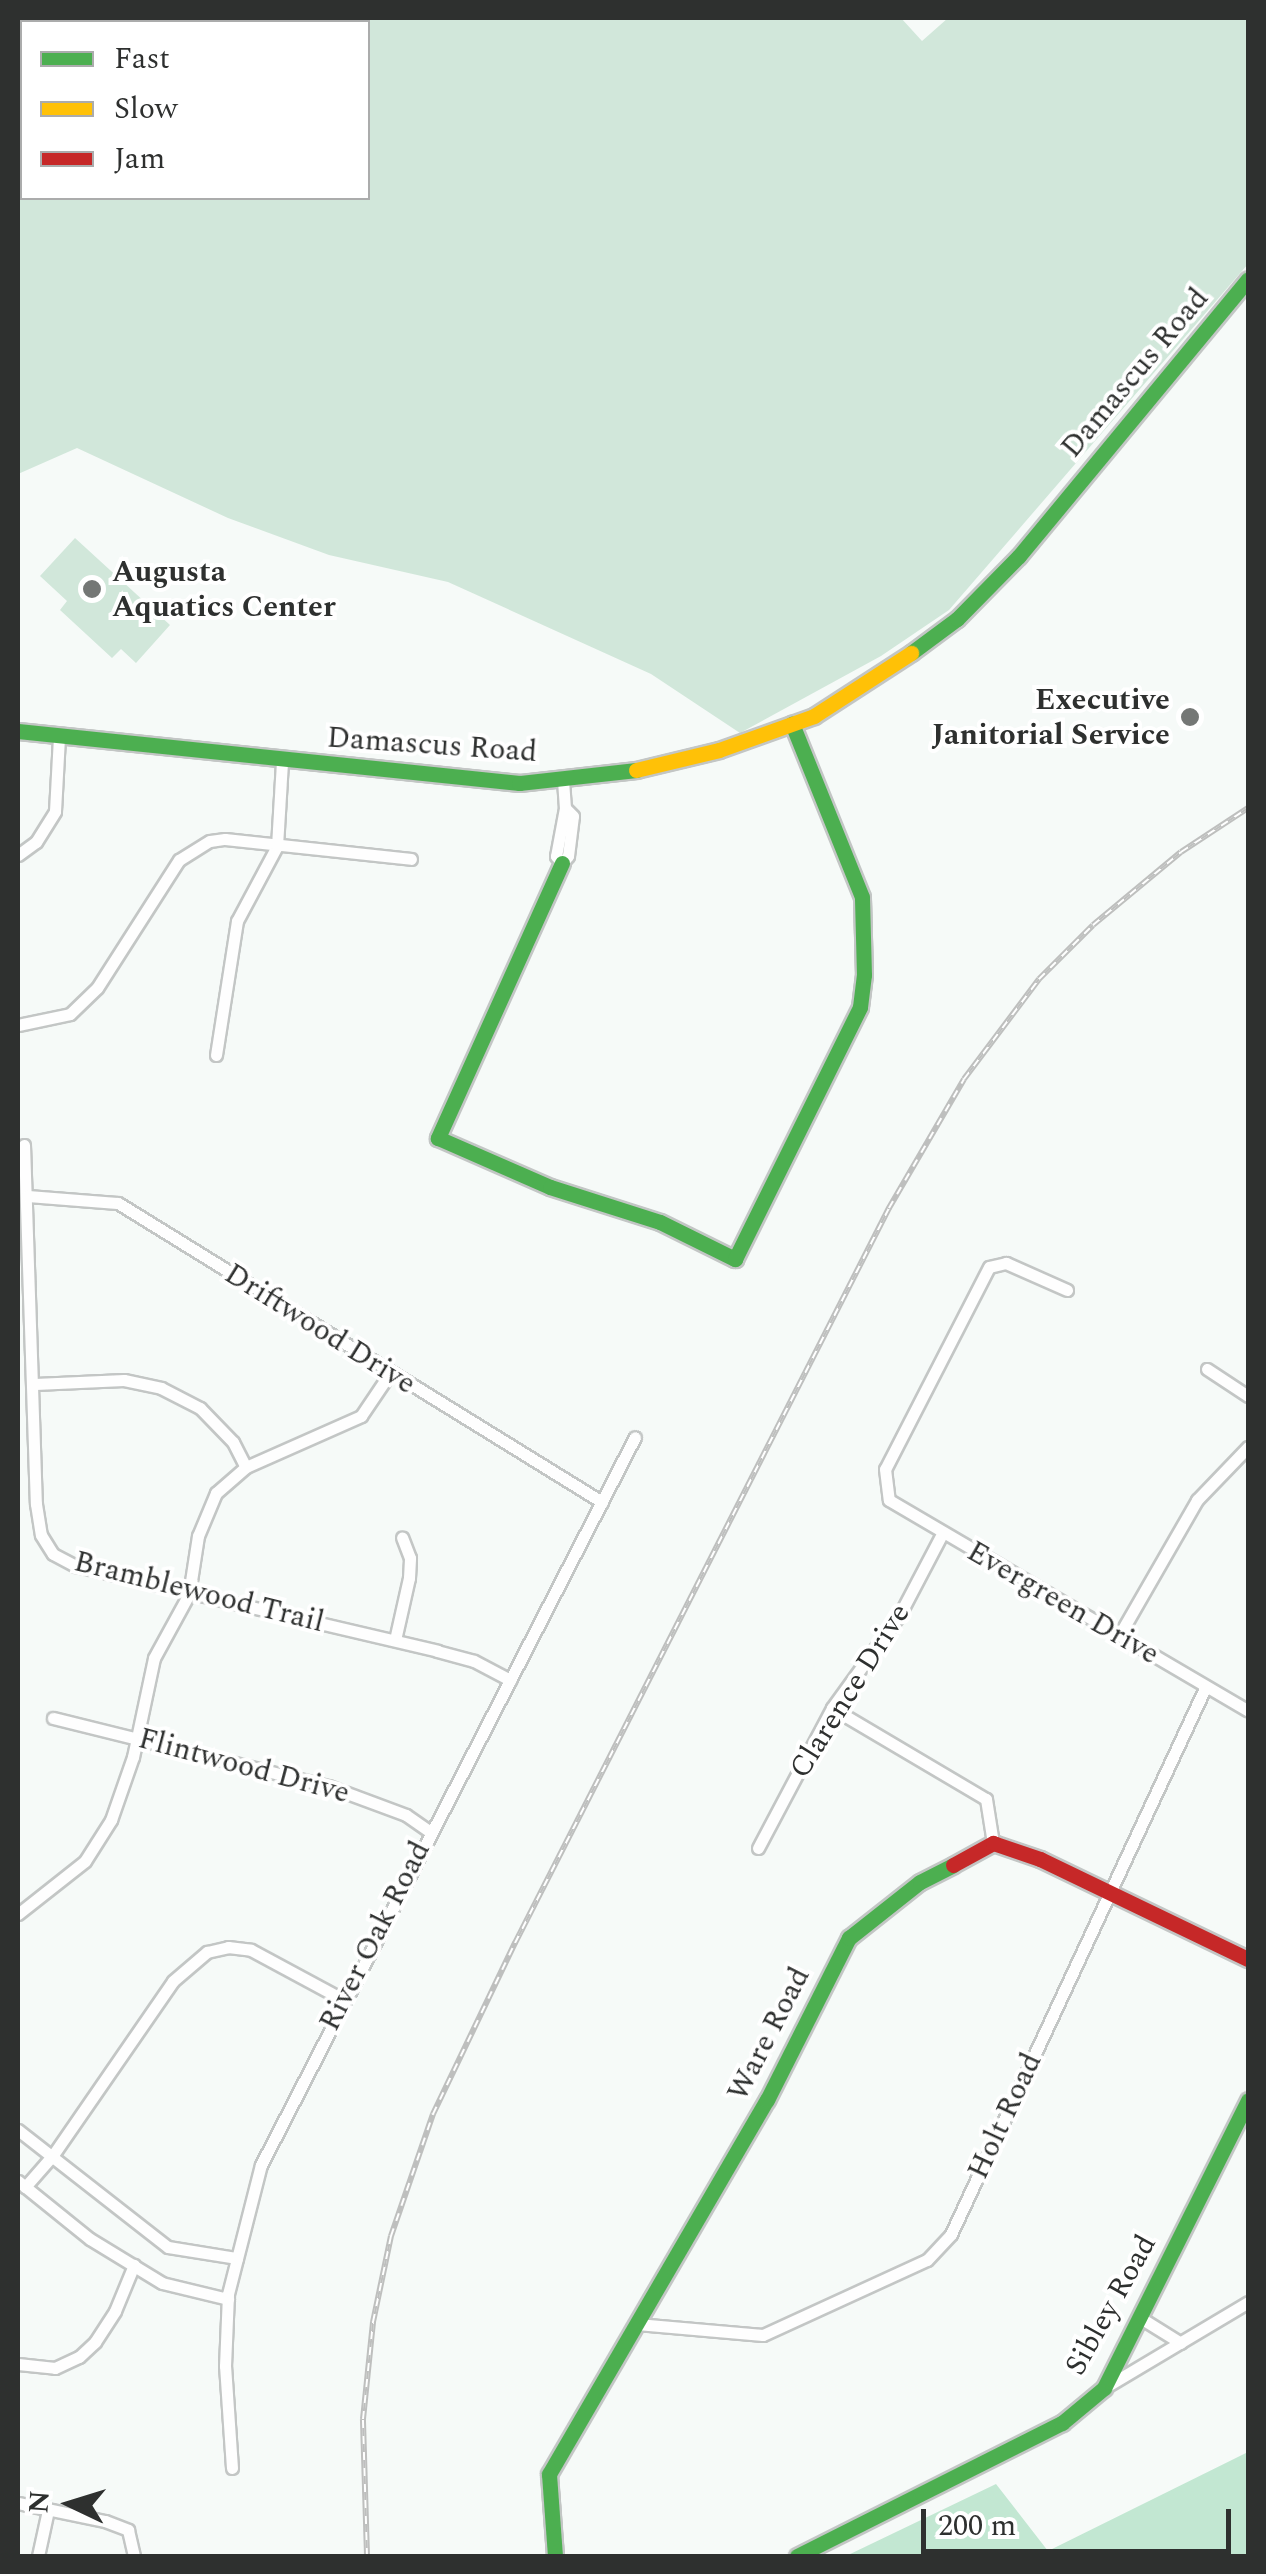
<!DOCTYPE html>
<style>
body{margin:0}
#map{position:relative;width:1266px;height:2574px;overflow:hidden;background:#f6faf8;font-family:Spectral,serif}
div>[style]{position:absolute}
[style*='--x']{left:calc(var(--x)*1px);top:calc(var(--y)*1px);width:calc(var(--w)*1px);rotate:calc(var(--a)*1deg)}
.green>*{inset:0;background:#d1e7da}
.forest>*{inset:0;background:#c2e7d2}
.roads{filter:drop-shadow(2px 0 #c3c6c5) drop-shadow(-2px 0 #c3c6c5) drop-shadow(0 2px #c3c6c5) drop-shadow(0 -2px #c3c6c5)}
.street>*{height:11px;margin:-5.5px;padding:0 5.5px;transform-origin:5.5px;border-radius:5.5px;background:#fefefe}
.fast>*{height:15px;margin:-7.5px;padding:0 7.5px;transform-origin:7.5px;border-radius:7.5px;background:#4caf50}
.slow>*{height:15px;margin:-7.5px;padding:0 7.5px;transform-origin:7.5px;border-radius:7.5px;background:#ffc107}
.jam>*{height:15px;margin:-7.5px;padding:0 7.5px;transform-origin:7.5px;border-radius:7.5px;background:#c62828}
.rail>*{height:6px;margin-top:-3px;transform-origin:0;background:repeating-linear-gradient(90deg,#fff 0 8px,#bebfbe 0 16px);box-sizing:border-box;border-block:2px solid #bebfbe}
.dots>*{width:28px;height:28px;translate:-50% -50%;box-sizing:border-box;border:5px solid #fff;border-radius:50%}
span{translate:-50% -50%;white-space:nowrap;text-align:center;line-height:1.15;-webkit-text-stroke:8px #fff;paint-order:stroke}
.street-label{font-size:30px;color:#2e302f}
.poi-label{font-size:30px;color:#2e302f;font-weight:700}
.left{translate:0 -50%;text-align:left}
.right{translate:-100% -50%;text-align:right}
.frame{position:absolute;inset:0;border:20px solid #2e302f;pointer-events:none}
.legend{position:absolute;left:20px;top:20px;width:350px;height:180px;box-sizing:border-box;background:#fff;border:2px solid #abacac;margin:0;padding:12px 18px;list-style:none;font-size:30px;color:#2e302f}
.legend li{display:flex;align-items:center;gap:20px;height:50px}
.legend b{width:50px;border:2px solid #abacac}
.north{position:absolute;left:20px;top:2454px;width:100px;height:100px;-webkit-text-stroke:8px #fff;paint-order:stroke;rotate:274deg;font-size:28px;font-weight:700;line-height:40px;text-align:center;color:#2e302f}
.north::after{content:'';display:block;margin:auto;width:35px;height:45px;background:#2e302f;clip-path:polygon(50% 0,100% 100%,50% 72%,0 100%)}
.scale{position:absolute;left:921px;top:2509px;width:310px;height:45px;box-sizing:border-box;border:5px solid #2e302f;border-top:0;padding-left:12px;font-size:30px;line-height:35px;white-space:nowrap;color:#2e302f;-webkit-text-stroke:8px #fff;paint-order:stroke}
</style>
<div id="map">
<div class="green">
<div style="clip-path:polygon(evenodd,18px 18px,901px 18px,922px 41px,948px 18px,1248px 18px,1248px 264px,949px 610px,881px 656px,740px 733px,651px 674px,448px 582px,329px 555px,228px 518px,77px 448px,18px 474px,18px 18px,22px 22px,368px 22px,368px 198px,22px 198px,22px 22px)"></div>
<div style="clip-path:polygon(75px 538px,170px 625px,136px 663px,121px 649px,112px 658px,60px 610px,67px 601px,40px 576px)"></div>
</div>
<div class="forest">
<div style="clip-path:polygon(1248px 2452px,1248px 2556px,846px 2556px,996px 2484px,1048px 2551px)"></div>
</div>
<div class="roads">
<div class="street">
<div style="--x:563;--y:780;--w:28;--a:86"></div>
<div style="--x:565;--y:808;--w:49;--a:100.6"></div>
<div style="--x:556;--y:856;--w:9;--a:49"></div>
<div style="--x:562;--y:863;--w:9;--a:-49"></div>
<div style="--x:568;--y:856;--w:40;--a:-82.9"></div>
<div style="--x:573;--y:816;--w:11;--a:-135"></div>
<div style="--x:18;--y:855;--w:22;--a:-36"></div>
<div style="--x:36;--y:842;--w:36;--a:-58"></div>
<div style="--x:55;--y:811;--w:75;--a:-86.9"></div>
<div style="--x:18;--y:1025;--w:53;--a:-11.9"></div>
<div style="--x:70;--y:1014;--w:37;--a:-44"></div>
<div style="--x:97;--y:988;--w:152;--a:-57.4"></div>
<div style="--x:179;--y:860;--w:36;--a:-32"></div>
<div style="--x:210;--y:841;--w:15;--a:-8"></div>
<div style="--x:225;--y:839;--w:187;--a:6.1"></div>
<div style="--x:216;--y:1055;--w:136;--a:-81.1"></div>
<div style="--x:237;--y:921;--w:85;--a:-61.9"></div>
<div style="--x:277;--y:846;--w:85;--a:-86.6"></div>
<div style="--x:24;--y:1145;--w:359;--a:88.1"></div>
<div style="--x:36;--y:1504;--w:31;--a:81"></div>
<div style="--x:41;--y:1535;--w:22;--a:58"></div>
<div style="--x:53;--y:1554;--w:26;--a:28"></div>
<div style="--x:76;--y:1566;--w:371;--a:13.2"></div>
<div style="--x:437;--y:1651;--w:38;--a:15"></div>
<div style="--x:474;--y:1661;--w:41;--a:27.8"></div>
<div style="--x:27;--y:1196;--w:91;--a:4.4"></div>
<div style="--x:118;--y:1203;--w:569;--a:31.71"></div>
<div style="--x:1067;--y:1290;--w:67;--a:-156.1"></div>
<div style="--x:1006;--y:1263;--w:17;--a:167"></div>
<div style="--x:989;--y:1267;--w:227;--a:117.2"></div>
<div style="--x:885;--y:1469;--w:31;--a:83"></div>
<div style="--x:889;--y:1500;--w:416;--a:30.4"></div>
<div style="--x:1207;--y:1369;--w:49;--a:33.4"></div>
<div style="--x:35;--y:1384;--w:89;--a:-2.6"></div>
<div style="--x:124;--y:1380;--w:38;--a:12"></div>
<div style="--x:161;--y:1388;--w:44;--a:27.1"></div>
<div style="--x:200;--y:1408;--w:47;--a:45.9"></div>
<div style="--x:233;--y:1442;--w:28;--a:63"></div>
<div style="--x:1120;--y:1634;--w:155;--a:-60.1"></div>
<div style="--x:1197;--y:1500;--w:74;--a:-46.1"></div>
<div style="--x:395;--y:1640;--w:64;--a:-77.3"></div>
<div style="--x:409;--y:1578;--w:20;--a:-87"></div>
<div style="--x:410;--y:1558;--w:22;--a:-111"></div>
<div style="--x:832;--y:1708;--w:179;--a:30.6"></div>
<div style="--x:986;--y:1799;--w:45;--a:81"></div>
<div style="--x:53;--y:1718;--w:283;--a:13.9"></div>
<div style="--x:328;--y:1786;--w:83;--a:20.4"></div>
<div style="--x:406;--y:1815;--w:28;--a:35"></div>
<div style="--x:758;--y:1848;--w:158;--a:-62.1"></div>
<div style="--x:832;--y:1708;--w:116;--a:-54.1"></div>
<div style="--x:900;--y:1614;--w:90;--a:-62.3"></div>
<div style="--x:18;--y:1914;--w:85;--a:-38.3"></div>
<div style="--x:85;--y:1861;--w:49;--a:-57.6"></div>
<div style="--x:111;--y:1820;--w:67;--a:-70.8"></div>
<div style="--x:133;--y:1757;--w:101;--a:-78"></div>
<div style="--x:154;--y:1658;--w:73;--a:-61.3"></div>
<div style="--x:189;--y:1594;--w:59;--a:-81.2"></div>
<div style="--x:198;--y:1536;--w:47;--a:-67.3"></div>
<div style="--x:216;--y:1493;--w:40;--a:-41"></div>
<div style="--x:246;--y:1467;--w:126;--a:-23.9"></div>
<div style="--x:361;--y:1416;--w:52;--a:-56"></div>
<div style="--x:18;--y:2130;--w:190;--a:38"></div>
<div style="--x:168;--y:2247;--w:70;--a:9.1"></div>
<div style="--x:18;--y:2181;--w:92;--a:38.9"></div>
<div style="--x:90;--y:2239;--w:84;--a:31.4"></div>
<div style="--x:162;--y:2283;--w:68;--a:13.6"></div>
<div style="--x:25;--y:2187;--w:43;--a:-48.8"></div>
<div style="--x:53;--y:2155;--w:211;--a:-55.4"></div>
<div style="--x:173;--y:1981;--w:45;--a:-40.5"></div>
<div style="--x:207;--y:1952;--w:22;--a:-13"></div>
<div style="--x:228;--y:1947;--w:23;--a:7"></div>
<div style="--x:251;--y:1950;--w:106;--a:28.3"></div>
<div style="--x:1139;--y:2317;--w:49;--a:31.8"></div>
<div style="--x:637;--y:2324;--w:126;--a:5"></div>
<div style="--x:763;--y:2335;--w:180;--a:-24.6"></div>
<div style="--x:927;--y:2260;--w:35;--a:-47"></div>
<div style="--x:951;--y:2234;--w:602;--a:-65.05"></div>
<div style="--x:18;--y:2364;--w:37;--a:6"></div>
<div style="--x:55;--y:2368;--w:26;--a:-25"></div>
<div style="--x:79;--y:2357;--w:22;--a:-43"></div>
<div style="--x:95;--y:2342;--w:37;--a:-57"></div>
<div style="--x:115;--y:2311;--w:50;--a:-67.6"></div>
<div style="--x:1104;--y:2388;--w:168;--a:-30.8"></div>
<div style="--x:232;--y:2468;--w:102;--a:-93.9"></div>
<div style="--x:225;--y:2366;--w:72;--a:-87.6"></div>
<div style="--x:228;--y:2294;--w:133;--a:-75.7"></div>
<div style="--x:261;--y:2165;--w:818;--a:-62.81"></div>
<div style="--x:18;--y:2503;--w:89;--a:11.7"></div>
<div style="--x:105;--y:2521;--w:25;--a:21"></div>
<div style="--x:128;--y:2530;--w:27;--a:77"></div>
<div style="--x:38;--y:2556;--w:47;--a:-77.7"></div>
</div>
<div class="fast">
<div style="--x:911;--y:653;--w:57;--a:-36.5"></div>
<div style="--x:957;--y:619;--w:88;--a:-45.5"></div>
<div style="--x:1019;--y:556;--w:359;--a:-50.4"></div>
<div style="--x:18;--y:731;--w:504;--a:5.93"></div>
<div style="--x:519;--y:783;--w:118;--a:-6.3"></div>
<div style="--x:562;--y:863;--w:302;--a:114.3"></div>
<div style="--x:438;--y:1138;--w:122;--a:23.6"></div>
<div style="--x:550;--y:1187;--w:115;--a:17.7"></div>
<div style="--x:660;--y:1222;--w:84;--a:26.3"></div>
<div style="--x:735;--y:1259;--w:281;--a:-63.6"></div>
<div style="--x:860;--y:1007;--w:32;--a:-83"></div>
<div style="--x:864;--y:975;--w:78;--a:-91.5"></div>
<div style="--x:862;--y:897;--w:187;--a:-112"></div>
<div style="--x:555;--y:2556;--w:82;--a:-94.2"></div>
<div style="--x:549;--y:2474;--w:433;--a:-59.8"></div>
<div style="--x:767;--y:2100;--w:182;--a:-63.2"></div>
<div style="--x:849;--y:1938;--w:90;--a:-38.3"></div>
<div style="--x:920;--y:1882;--w:37;--a:-27"></div>
<div style="--x:797;--y:2556;--w:297;--a:-26.7"></div>
<div style="--x:1062;--y:2423;--w:55;--a:-39.8"></div>
<div style="--x:1104;--y:2388;--w:322;--a:-63.4"></div>
</div>
<div class="slow">
<div style="--x:636;--y:770;--w:85;--a:-13.5"></div>
<div style="--x:719;--y:750;--w:101;--a:-19.7"></div>
<div style="--x:814;--y:716;--w:116;--a:-33"></div>
</div>
<div class="jam">
<div style="--x:953;--y:1865;--w:46;--a:-28.8"></div>
<div style="--x:993;--y:1843;--w:50;--a:18.8"></div>
<div style="--x:1040;--y:1859;--w:231;--a:25.7"></div>
</div>
</div>
<div class="rail">
<div style="--x:367;--y:2556;--w:137;--a:-91.7"></div>
<div style="--x:363;--y:2419;--w:98;--a:-84.1"></div>
<div style="--x:373;--y:2322;--w:88;--a:-78.2"></div>
<div style="--x:391;--y:2236;--w:129;--a:-71"></div>
<div style="--x:433;--y:2114;--w:190;--a:-64.4"></div>
<div style="--x:515;--y:1943;--w:825;--a:-63.03"></div>
<div style="--x:889;--y:1208;--w:149;--a:-59.8"></div>
<div style="--x:964;--y:1079;--w:125;--a:-53.1"></div>
<div style="--x:1039;--y:979;--w:76;--a:-45"></div>
<div style="--x:1093;--y:925;--w:114;--a:-39.7"></div>
<div style="--x:1181;--y:852;--w:80;--a:-33.3"></div>
</div>
<div class="dots">
<div style="left:92px;top:589px;background:#747775"></div>
<div style="left:1190px;top:717px;background:#747775"></div>
</div>
<div class="street-label">
<span style="left:1135px;top:373px;rotate:-50deg">Damascus Road</span>
<span style="left:432px;top:745px;rotate:4deg">Damascus Road</span>
<span style="left:320px;top:1329px;rotate:32deg">Driftwood Drive</span>
<span style="left:199px;top:1592px;rotate:14deg">Bramblewood Trail</span>
<span style="left:1063px;top:1603px;rotate:30deg">Evergreen Drive</span>
<span style="left:850px;top:1691px;rotate:-58deg">Clarence Drive</span>
<span style="left:244px;top:1766px;rotate:15deg">Flintwood Drive</span>
<span style="left:375px;top:1936px;rotate:-63deg">River Oak Road</span>
<span style="left:769px;top:2034px;rotate:-63deg">Ware Road</span>
<span style="left:1005px;top:2116px;rotate:-65deg">Holt Road</span>
<span style="left:1111px;top:2305px;rotate:-61deg">Sibley Road</span>
</div>
<div class="poi-label">
<span class="left" style="left:112px;top:589px">Augusta<br>Aquatics Center</span>
<span class="right" style="left:1170px;top:717px">Executive<br>Janitorial Service</span>
</div>
<div class="frame"></div>
<ul class="legend">
<li><b style="height:12px;background:#4caf50"></b>Fast</li>
<li><b style="height:12px;background:#ffc107"></b>Slow</li>
<li><b style="height:12px;background:#c62828"></b>Jam</li>
</ul>
<div class="north">N</div>
<div class="scale">200 m</div>
</div>
